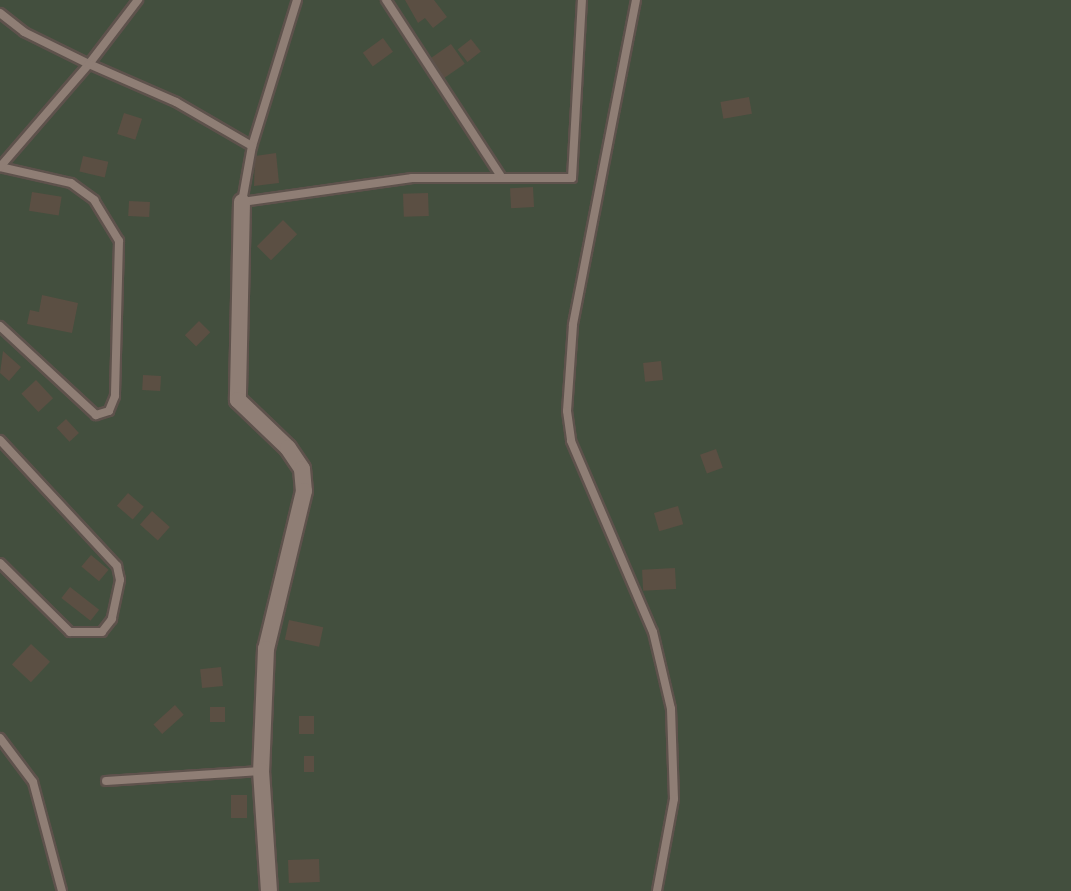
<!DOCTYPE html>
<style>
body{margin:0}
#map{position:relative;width:1071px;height:891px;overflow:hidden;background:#43342d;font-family:"Fira Sans",sans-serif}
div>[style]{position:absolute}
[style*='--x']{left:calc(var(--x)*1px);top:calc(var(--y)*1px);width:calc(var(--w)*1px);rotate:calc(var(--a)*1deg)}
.green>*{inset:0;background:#434f3e;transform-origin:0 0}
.building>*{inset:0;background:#5b4f43;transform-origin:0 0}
.roads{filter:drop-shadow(2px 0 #5e524c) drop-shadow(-2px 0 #5e524c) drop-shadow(0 2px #5e524c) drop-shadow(0 -2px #5e524c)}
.service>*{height:8px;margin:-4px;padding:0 4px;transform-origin:4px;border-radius:4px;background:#8f7e75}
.minor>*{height:16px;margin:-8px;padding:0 8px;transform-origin:8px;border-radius:8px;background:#8f7e75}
span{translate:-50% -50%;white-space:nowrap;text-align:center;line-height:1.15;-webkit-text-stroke:7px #382a23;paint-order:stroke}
</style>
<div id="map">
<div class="green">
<div style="left:0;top:0;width:1071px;height:891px"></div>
</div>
<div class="building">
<div style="clip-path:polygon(405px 0,434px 0,447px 17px,433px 28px,425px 18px,418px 23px)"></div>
<div style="left:383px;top:38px;width:17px;height:25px;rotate:54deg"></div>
<div style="left:471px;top:39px;width:16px;height:17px;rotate:52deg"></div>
<div style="left:451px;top:44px;width:24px;height:26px;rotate:55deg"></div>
<div style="left:749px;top:97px;width:17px;height:29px;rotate:80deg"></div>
<div style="left:124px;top:113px;width:19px;height:22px;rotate:18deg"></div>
<div style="clip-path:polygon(276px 153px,279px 183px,254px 186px,255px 156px)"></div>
<div style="left:83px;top:156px;width:26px;height:16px;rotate:13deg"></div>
<div style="left:533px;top:187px;width:20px;height:23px;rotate:87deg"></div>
<div style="left:32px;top:192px;width:30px;height:19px;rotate:9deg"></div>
<div style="left:428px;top:193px;width:23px;height:25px;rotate:88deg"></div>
<div style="left:129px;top:201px;width:21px;height:15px;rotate:3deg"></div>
<div style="left:283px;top:220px;width:20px;height:37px;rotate:45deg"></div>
<div style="clip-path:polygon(42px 295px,78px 303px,72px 333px,27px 324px,30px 310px,39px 312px)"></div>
<div style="left:199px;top:321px;width:16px;height:20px;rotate:45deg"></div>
<div style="clip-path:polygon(3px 351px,21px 367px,9px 381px,0 373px)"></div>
<div style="left:661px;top:361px;width:19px;height:18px;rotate:84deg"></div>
<div style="left:143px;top:375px;width:18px;height:15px;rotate:3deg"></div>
<div style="left:36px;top:380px;width:25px;height:20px;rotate:47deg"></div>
<div style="left:66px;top:419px;width:19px;height:13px;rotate:47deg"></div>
<div style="left:716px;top:449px;width:20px;height:17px;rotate:70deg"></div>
<div style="left:128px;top:493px;width:21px;height:17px;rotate:41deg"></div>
<div style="left:678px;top:506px;width:19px;height:25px;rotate:74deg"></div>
<div style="left:152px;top:511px;width:24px;height:18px;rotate:42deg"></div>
<div style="left:91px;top:555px;width:23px;height:15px;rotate:40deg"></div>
<div style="left:675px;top:568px;width:21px;height:33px;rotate:87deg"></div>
<div style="left:70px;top:587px;width:37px;height:14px;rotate:38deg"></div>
<div style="left:289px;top:620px;width:35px;height:20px;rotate:12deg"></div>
<div style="left:31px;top:644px;width:26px;height:28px;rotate:43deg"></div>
<div style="left:221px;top:667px;width:19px;height:21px;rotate:84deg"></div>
<div style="left:175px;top:705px;width:13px;height:29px;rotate:48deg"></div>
<div style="left:210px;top:707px;width:15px;height:15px"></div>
<div style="left:299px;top:716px;width:15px;height:18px"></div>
<div style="left:304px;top:756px;width:10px;height:16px"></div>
<div style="left:231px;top:795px;width:16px;height:23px"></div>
<div style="left:319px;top:859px;width:23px;height:31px;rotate:88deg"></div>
</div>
<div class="roads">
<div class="service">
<div style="--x:297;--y:0;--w:153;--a:107.1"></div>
<div style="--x:252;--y:146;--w:57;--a:100.1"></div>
<div style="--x:242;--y:202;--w:172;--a:-8"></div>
<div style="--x:412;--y:178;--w:160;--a:0"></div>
<div style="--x:572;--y:178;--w:178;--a:-86.8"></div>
<div style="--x:386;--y:0;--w:209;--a:56.9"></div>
<div style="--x:636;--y:0;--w:331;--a:101"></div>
<div style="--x:573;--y:325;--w:86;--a:94"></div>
<div style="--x:567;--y:411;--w:30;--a:82"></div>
<div style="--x:571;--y:441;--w:208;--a:66.8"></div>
<div style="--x:653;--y:632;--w:79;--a:76.8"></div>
<div style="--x:671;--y:709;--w:90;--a:88.1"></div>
<div style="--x:674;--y:799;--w:94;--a:100.5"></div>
<div style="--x:0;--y:13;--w:31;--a:38"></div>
<div style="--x:24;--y:32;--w:72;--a:26.2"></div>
<div style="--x:89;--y:64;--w:81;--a:-52.6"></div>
<div style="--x:0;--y:167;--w:73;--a:12.7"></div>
<div style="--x:71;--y:183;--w:29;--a:36"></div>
<div style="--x:94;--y:200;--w:48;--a:58.6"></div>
<div style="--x:119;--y:241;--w:155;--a:91.5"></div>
<div style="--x:115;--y:396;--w:16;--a:112"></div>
<div style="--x:109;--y:411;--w:14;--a:163"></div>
<div style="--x:96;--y:415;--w:131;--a:-137.2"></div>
<div style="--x:0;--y:167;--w:136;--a:-49.2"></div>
<div style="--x:89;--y:64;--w:95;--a:23.6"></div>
<div style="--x:176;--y:102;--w:88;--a:30.1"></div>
<div style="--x:0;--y:440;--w:172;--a:47.1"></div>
<div style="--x:117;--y:566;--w:14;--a:78"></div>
<div style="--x:120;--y:580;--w:40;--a:102"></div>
<div style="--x:112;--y:619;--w:16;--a:128"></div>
<div style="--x:102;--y:632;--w:32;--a:180"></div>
<div style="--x:70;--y:632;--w:98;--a:-135.4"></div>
<div style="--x:0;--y:738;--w:55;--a:53.1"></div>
<div style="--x:33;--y:782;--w:113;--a:75.1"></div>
<div style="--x:106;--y:781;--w:155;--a:-3.7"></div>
</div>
<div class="minor">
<div style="--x:242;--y:202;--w:198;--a:91.2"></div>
<div style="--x:238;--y:400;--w:69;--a:43.8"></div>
<div style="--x:288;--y:448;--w:25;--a:56"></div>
<div style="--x:302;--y:469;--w:22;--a:85"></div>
<div style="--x:304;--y:491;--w:163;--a:103.5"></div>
<div style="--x:266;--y:649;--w:122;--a:92.3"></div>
<div style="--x:261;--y:771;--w:120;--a:86.2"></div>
</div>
</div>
</div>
